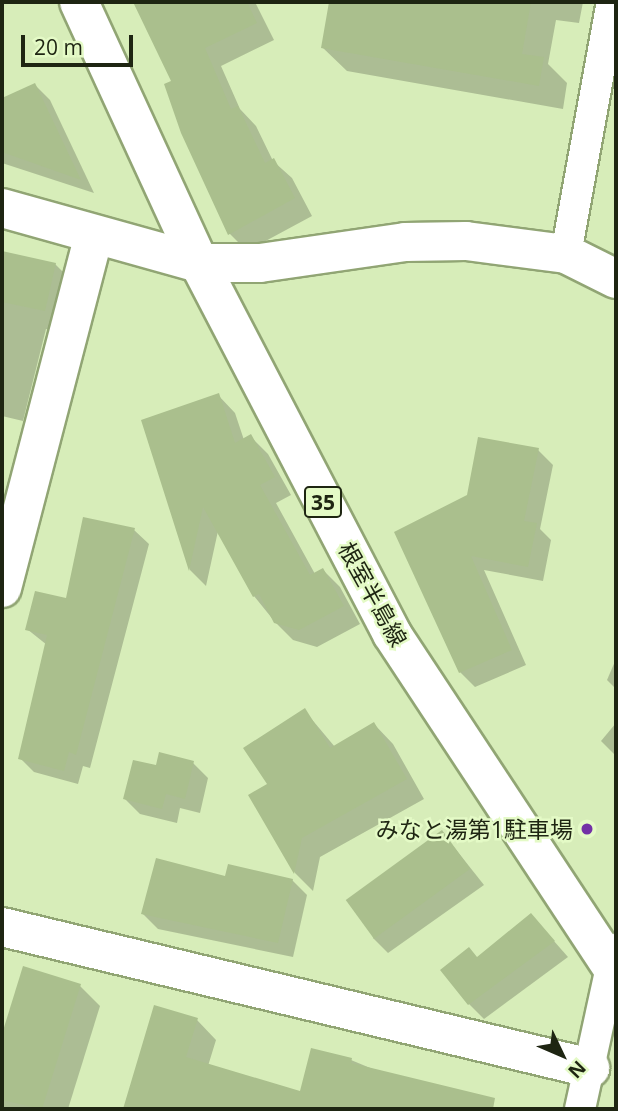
<!DOCTYPE html>
<meta charset="utf-8">
<style>
body{margin:0}
#map{position:relative;width:618px;height:1111px;overflow:hidden;background:#d7edb9;font-family:"Open Sans","Noto Sans JP",sans-serif}
div>[style]{position:absolute}
[style*='--x']{left:calc(var(--x)*1px);top:calc(var(--y)*1px);width:calc(var(--w)*1px);rotate:calc(var(--a)*1deg)}
.shadow>*{inset:0;background:#0003}
.building>*{inset:0;background:#aabf8d;transform-origin:0 0}
.roads{filter:drop-shadow(2px 0 #91a574) drop-shadow(-2px 0 #91a574) drop-shadow(0 2px #91a574) drop-shadow(0 -2px #91a574)}
.street>*{height:30px;margin:-15px;padding:0 15px;transform-origin:15px;border-radius:15px;background:#fff}
.secondary>*{height:38px;margin:-19px;padding:0 19px;transform-origin:19px;border-radius:19px;background:#fff}
.primary>*{height:38px;margin:-19px;padding:0 19px;transform-origin:19px;border-radius:19px;background:#fff}
.dots>*{width:19px;height:19px;translate:-50% -50%;box-sizing:border-box;border:4px solid #e4fac6;border-radius:50%}
span{translate:-50% -50%;white-space:nowrap;text-align:center;line-height:1.15;-webkit-text-stroke:5px #e4fac6;paint-order:stroke}
.shield-label span{padding:2px 5px;background:#e4fac6;border:2px solid;border-radius:5px;-webkit-text-stroke-width:0}
.shield-label{font-size:21px;color:#1e2512;font-weight:700}
.street-label{font-size:23px;color:#1e2512}
.poi-label{font-size:23px;color:#1e2512}
.right{translate:-100% -50%;text-align:right}
.frame{position:absolute;inset:0;border:4px solid #1e2512;pointer-events:none}
.north{position:absolute;left:527px;top:1020px;width:70px;height:70px;-webkit-text-stroke:5px #e4fac6;paint-order:stroke;rotate:134deg;font-size:19px;font-weight:700;line-height:28px;text-align:center;color:#1e2512}
.north::after{content:'';display:block;margin:auto;width:24px;height:32px;background:#1e2512;clip-path:polygon(50% 0,100% 100%,50% 72%,0 100%)}
.scale{position:absolute;left:21px;top:35px;width:112px;height:32px;box-sizing:border-box;border:4px solid #1e2512;border-top:0;padding-left:9px;font-size:21px;line-height:24px;white-space:nowrap;color:#1e2512;-webkit-text-stroke:5px #e4fac6;paint-order:stroke}
</style>
<div id="map">
<div class="shadow">
<div style="clip-path:polygon(135px 2px,255px 2px,274px 40px,221px 66px,240px 109px,256px 126px,273px 161px,292px 178px,312px 216px,247px 251px,230px 234px,174px 82px)"></div>
<div style="clip-path:polygon(331px 2px,583px 2px,579px 23px,556px 20px,548px 64px,567px 83px,563px 109px,347px 71px,322px 47px)"></div>
<div style="clip-path:polygon(35px 85px,50px 100px,94px 193px,2px 163px,2px 100px)"></div>
<div style="clip-path:polygon(2px 253px,55px 264px,78px 287px,67px 333px,46px 329px,23px 421px,2px 416px)"></div>
<div style="clip-path:polygon(218px 395px,235px 413px,244px 440px,250px 436px,268px 454px,291px 495px,276px 503px,315px 574px,323px 570px,340px 587px,360px 624px,317px 647px,293px 640px,275px 622px,254px 596px,218px 531px,206px 586px,190px 570px,143px 421px)"></div>
<div style="clip-path:polygon(538px 450px,553px 465px,540px 529px,551px 540px,543px 581px,484px 570px,526px 665px,475px 687px,460px 672px,468px 497px)"></div>
<div style="clip-path:polygon(134px 530px,149px 544px,90px 768px,83px 766px,78px 784px,34px 772px,20px 758px,47px 645px,27px 629px,67px 600px)"></div>
<div style="clip-path:polygon(616px 659px,616px 689px,607px 680px)"></div>
<div style="clip-path:polygon(304px 710px,335px 747px,374px 724px,393px 744px,424px 799px,320px 857px,313px 891px,295px 873px,250px 796px,270px 785px)"></div>
<div style="clip-path:polygon(616px 723px,616px 756px,601px 741px)"></div>
<div style="clip-path:polygon(193px 763px,208px 778px,200px 813px,180px 808px,177px 823px,140px 814px,125px 799px,157px 767px)"></div>
<div style="clip-path:polygon(442px 832px,484px 885px,388px 953px,373px 938px)"></div>
<div style="clip-path:polygon(227px 879px,292px 880px,307px 895px,293px 957px,158px 929px,143px 914px)"></div>
<div style="clip-path:polygon(531px 915px,568px 957px,484px 1019px,469px 1004px,478px 958px)"></div>
<div style="clip-path:polygon(24px 969px,80px 986px,100px 1006px,68px 1109px,2px 1109px,2px 1043px)"></div>
<div style="clip-path:polygon(155px 1007px,197px 1020px,216px 1040px,208px 1066px,301px 1094px,351px 1060px,469px 1109px,125px 1109px)"></div>
</div>
<div class="building">
<div style="clip-path:polygon(133px 2px,247px 2px,257px 23px,205px 48px,231px 109px,238px 106px,265px 163px,274px 158px,295px 198px,228px 235px,181px 133px,164px 84px,171px 81px)"></div>
<div style="clip-path:polygon(329px 2px,531px 2px,522px 54px,544px 57px,539px 86px,321px 48px)"></div>
<div style="clip-path:polygon(35px 83px,81px 180px,2px 152px,2px 98px)"></div>
<div style="clip-path:polygon(2px 251px,56px 263px,45px 311px,2px 302px)"></div>
<div style="clip-path:polygon(219px 393px,235px 443px,251px 434px,275px 477px,260px 485px,310px 575px,323px 568px,344px 606px,299px 630px,274px 623px,259px 594px,253px 597px,203px 507px,189px 571px,141px 420px)"></div>
<div style="clip-path:polygon(478px 437px,539px 448px,524px 521px,537px 523px,528px 567px,471px 556px,512px 650px,459px 673px,394px 532px,467px 495px)"></div>
<div style="clip-path:polygon(83px 517px,135px 528px,76px 755px,69px 752px,64px 771px,18px 759px,47px 635px,25px 630px,35px 591px,66px 598px)"></div>
<div style="clip-path:polygon(305px 708px,330px 748px,374px 722px,407px 779px,302px 838px,294px 874px,248px 795px,267px 784px,243px 748px)"></div>
<div style="clip-path:polygon(159px 752px,194px 761px,185px 799px,166px 794px,162px 809px,123px 799px,133px 760px,156px 765px)"></div>
<div style="left:442px;top:830px;width:48px;height:119px;rotate:54deg"></div>
<div style="clip-path:polygon(156px 858px,225px 876px,228px 864px,293px 879px,278px 943px,141px 914px)"></div>
<div style="clip-path:polygon(531px 913px,555px 941px,468px 1005px,440px 970px,469px 947px,477px 957px)"></div>
<div style="clip-path:polygon(23px 966px,81px 984px,42px 1109px,2px 1100px,2px 1034px)"></div>
<div style="clip-path:polygon(154px 1005px,198px 1018px,186px 1057px,300px 1091px,311px 1048px,352px 1058px,351px 1063px,495px 1098px,493px 1109px,123px 1109px)"></div>
</div>
<div class="roads">
<div class="street">
<div style="--x:566;--y:254;--w:256;--a:-79.7"></div>
<div style="--x:580;--y:1109;--w:164;--a:-77.7"></div>
</div>
<div class="secondary">
<div style="--x:2;--y:208;--w:205;--a:15.6"></div>
<div style="--x:199;--y:263;--w:61;--a:0"></div>
<div style="--x:260;--y:263;--w:147;--a:-8.2"></div>
<div style="--x:405;--y:242;--w:61;--a:-0.9"></div>
<div style="--x:466;--y:241;--w:101;--a:7.4"></div>
<div style="--x:566;--y:254;--w:56;--a:26.6"></div>
<div style="--x:2;--y:588;--w:364;--a:-75.4"></div>
<div style="--x:2;--y:927;--w:605;--a:13.48"></div>
</div>
<div class="primary">
<div style="--x:79;--y:2;--w:287;--a:65.3"></div>
<div style="--x:199;--y:263;--w:418;--a:62.5"></div>
<div style="--x:392;--y:634;--w:407;--a:56.6"></div>
</div>
</div>
<div class="dots">
<div style="left:587px;top:829px;background:#7331a6"></div>
</div>
<div class="shield-label">
<span style="left:323px;top:502px">35</span>
</div>
<div class="street-label">
<span style="left:373px;top:594px;rotate:61deg">根室半島線</span>
</div>
<div class="poi-label">
<span class="right" style="left:573px;top:829px">みなと湯第1駐車場</span>
</div>
<div class="frame"></div>
<div class="north">N</div>
<div class="scale">20 m</div>
</div>
